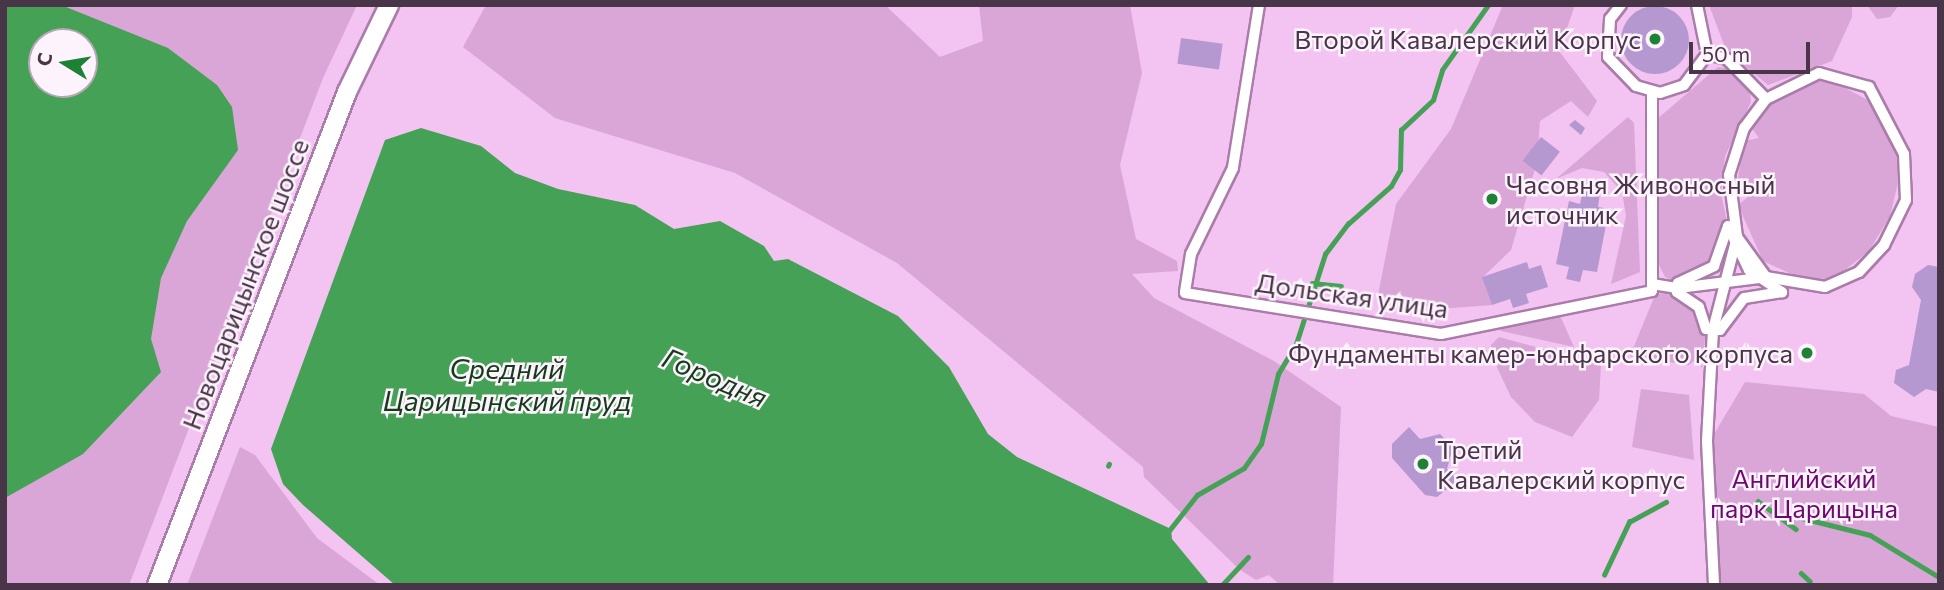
<!DOCTYPE html>
<meta charset="utf-8">
<style>
body{margin:0}
#map{position:relative;width:1944px;height:590px;overflow:hidden;background:#f3c3f2;font-family:Commissioner,sans-serif}
div>[style]{position:absolute}
[style*='--x']{left:calc(var(--x)*1px);top:calc(var(--y)*1px);width:calc(var(--w)*1px);rotate:calc(var(--a)*1deg)}
.green>*{inset:0;background:#d9a6d7}
.water>*{inset:0;background:#45a155}
.stream>*{height:4.5px;margin:-2.25px;padding:0 2.25px;transform-origin:2.25px;border-radius:2.25px;background:#45a155}
.building>*{inset:0;background:#b498cf;transform-origin:0 0}
.round{border-radius:50%}
.roads{filter:drop-shadow(2px 0 #aa7ca9) drop-shadow(-2px 0 #aa7ca9) drop-shadow(0 2px #aa7ca9) drop-shadow(0 -2px #aa7ca9)}
.pedestrian>*{height:10px;margin:-5px;padding:0 5px;transform-origin:5px;border-radius:5px;background:#fff}
.secondary>*{height:18px;margin:-9px;padding:0 9px;transform-origin:9px;border-radius:9px;background:#fff}
.dots>*{width:19px;height:19px;translate:-50% -50%;box-sizing:border-box;border:4px solid #fdf3fc;border-radius:50%}
span{translate:-50% -50%;white-space:nowrap;text-align:center;line-height:1.15;-webkit-text-stroke:5px #fdf3fc;paint-order:stroke}
.poi-label{font-size:26px;color:#493548}
.right{translate:-100% -50%;text-align:right}
.left{translate:0 -50%;text-align:left}
.street-label{font-size:26px;color:#493548}
.park-label{font-size:26px;color:#6e0770}
.water-label{font-size:28px;color:#163b1c;font-style:italic}
.frame{position:absolute;inset:0;border:7px solid #493548;pointer-events:none}
.north{position:absolute;left:28px;top:28px;width:70px;height:70px;box-sizing:border-box;background:#fdf3fc;border:2px solid #b5a7b4;border-radius:50%;rotate:281deg;font-size:19px;font-weight:700;line-height:28px;text-align:center;color:#493548}
.north::after{content:'';display:block;margin:auto;width:24px;height:32px;background:#1d8236;clip-path:polygon(50% 0,100% 100%,50% 72%,0 100%)}
.scale{position:absolute;left:1689px;top:42px;width:121px;height:32px;box-sizing:border-box;border:4px solid #493548;border-top:0;padding-left:9px;font-size:21px;line-height:24px;white-space:nowrap;color:#493548;-webkit-text-stroke:5px #fdf3fc;paint-order:stroke}
</style>
<div id="map">
<div class="green">
<div style="clip-path:polygon(evenodd,5px 5px,357px 5px,323px 78px,129px 585px,5px 585px,5px 5px,42px 42px,84px 42px,84px 84px,42px 84px,42px 42px)"></div>
<div style="clip-path:polygon(486px 5px,885px 5px,940px 57px,983px 41px,979px 5px,1130px 5px,1142px 73px,1120px 165px,1136px 239px,1177px 261px,1178px 271px,1132px 274px,1154px 298px,1274px 361px,1341px 407px,1333px 585px,1280px 585px,1269px 575px,1256px 580px,1239px 569px,1144px 477px,1143px 467px,897px 263px,735px 173px,555px 118px,463px 47px)"></div>
<div style="clip-path:polygon(1503px 5px,1575px 5px,1559px 51px,1597px 101px,1588px 117px,1571px 101px,1540px 121px,1537px 162px,1511px 250px,1483px 277px,1492px 305px,1439px 309px,1378px 295px,1396px 204px,1451px 129px)"></div>
<div style="clip-path:polygon(1709px 5px,1852px 5px,1852px 17px,1832px 61px,1768px 85px,1726px 50px)"></div>
<div style="clip-path:polygon(1867px 5px,1899px 5px,1890px 17px,1877px 19px)"></div>
<div style="clip-path:polygon(1718px 67px,1733px 69px,1749px 85px,1751px 102px,1725px 156px,1721px 194px,1728px 226px,1714px 266px,1678px 283px,1665px 277px,1655px 257px,1657px 119px)"></div>
<div style="clip-path:polygon(1806px 80px,1832px 81px,1875px 104px,1897px 152px,1898px 183px,1890px 216px,1869px 251px,1836px 277px,1807px 281px,1763px 261px,1738px 205px,1748px 197px,1736px 190px,1744px 141px,1759px 138px,1751px 127px,1778px 97px)"></div>
<div style="clip-path:polygon(1628px 117px,1634px 123px,1640px 272px,1611px 284px,1626px 216px,1622px 192px,1604px 172px,1582px 168px,1556px 179px)"></div>
<div style="clip-path:polygon(1669px 291px,1690px 298px,1706px 329px,1702px 368px,1695px 360px,1689px 365px,1630px 356px,1655px 295px)"></div>
<div style="clip-path:polygon(1559px 313px,1574px 347px,1501px 331px,1501px 326px)"></div>
<div style="clip-path:polygon(1499px 337px,1601px 365px,1599px 400px,1572px 437px,1535px 422px,1511px 397px,1493px 359px,1491px 345px)"></div>
<div style="clip-path:polygon(1745px 382px,1864px 394px,1891px 416px,1939px 427px,1939px 585px,1714px 585px,1707px 446px)"></div>
<div style="clip-path:polygon(1641px 389px,1689px 395px,1694px 460px,1632px 447px)"></div>
<div style="clip-path:polygon(240px 447px,255px 455px,317px 538px,380px 585px,187px 585px)"></div>
</div>
<div class="water">
<div style="clip-path:polygon(evenodd,5px 5px,61px 5px,168px 48px,217px 85px,232px 107px,238px 150px,187px 221px,161px 278px,151px 339px,161px 372px,83px 454px,5px 498px,5px 5px,42px 42px,84px 42px,84px 84px,42px 84px,42px 42px)"></div>
<div style="clip-path:polygon(421px 128px,481px 146px,515px 173px,558px 189px,635px 205px,674px 229px,720px 221px,764px 246px,774px 261px,788px 259px,898px 316px,949px 367px,988px 434px,1017px 457px,1171px 529px,1172px 539px,1210px 585px,395px 585px,303px 505px,283px 484px,271px 449px,385px 140px)"></div>
</div>
<div class="stream">
<div style="--x:1312;--y:283;--w:29;--a:6"></div>
<div style="--x:1108;--y:466;--w:2;--a:-63"></div>
<div style="--x:1758;--y:501;--w:47;--a:36.4"></div>
<div style="--x:1798;--y:517;--w:74;--a:14"></div>
<div style="--x:1870;--y:535;--w:81;--a:31.3"></div>
<div style="--x:1168;--y:532;--w:47;--a:-51.9"></div>
<div style="--x:1197;--y:495;--w:54;--a:-29.9"></div>
<div style="--x:1244;--y:468;--w:29;--a:-55"></div>
<div style="--x:1261;--y:444;--w:72;--a:-76.3"></div>
<div style="--x:1278;--y:374;--w:35;--a:-59"></div>
<div style="--x:1296;--y:344;--w:95;--a:-72.1"></div>
<div style="--x:1325;--y:254;--w:38;--a:-53"></div>
<div style="--x:1348;--y:224;--w:57;--a:-41.5"></div>
<div style="--x:1391;--y:186;--w:18;--a:-61"></div>
<div style="--x:1400;--y:170;--w:40;--a:-88.6"></div>
<div style="--x:1401;--y:130;--w:44;--a:-43.2"></div>
<div style="--x:1433;--y:100;--w:31;--a:-73"></div>
<div style="--x:1442;--y:70;--w:80;--a:-54.7"></div>
<div style="--x:1801;--y:573;--w:12;--a:42"></div>
<div style="--x:1604;--y:575;--w:59;--a:-64.7"></div>
<div style="--x:1629;--y:522;--w:42;--a:-28.4"></div>
<div style="--x:1222;--y:585;--w:38;--a:-47"></div>
</div>
<div class="building">
<div class="round" style="left:1621px;top:6px;width:68px;height:68px"></div>
<div style="left:1181px;top:38px;width:42px;height:26px;rotate:8deg"></div>
<div style="clip-path:polygon(1575px 120px,1585px 128px,1581px 135px,1569px 125px)"></div>
<div style="left:1541px;top:137px;width:24px;height:30px;rotate:38deg"></div>
<div style="clip-path:polygon(1583px 189px,1600px 193px,1598px 207px,1609px 209px,1597px 272px,1583px 270px,1580px 282px,1566px 279px,1569px 267px,1556px 264px,1569px 201px,1580px 204px)"></div>
<div style="left:1493px;top:193px;width:11px;height:6px;rotate:68deg"></div>
<div style="clip-path:polygon(1527px 262px,1529px 269px,1541px 265px,1548px 287px,1526px 294px,1529px 303px,1513px 308px,1510px 299px,1492px 305px,1482px 277px)"></div>
<div style="clip-path:polygon(1928px 265px,1939px 267px,1939px 392px,1926px 389px,1914px 397px,1894px 383px,1896px 370px,1909px 365px,1921px 300px,1912px 287px,1915px 274px)"></div>
<div style="clip-path:polygon(1409px 427px,1420px 439px,1440px 434px,1453px 447px,1447px 469px,1458px 480px,1437px 497px,1425px 495px,1392px 458px,1392px 444px)"></div>
</div>
<div class="roads">
<div class="pedestrian">
<div style="--x:1259;--y:5;--w:165;--a:99.1"></div>
<div style="--x:1233;--y:168;--w:96;--a:116"></div>
<div style="--x:1191;--y:254;--w:39;--a:99"></div>
<div style="--x:1185;--y:293;--w:259;--a:9.1"></div>
<div style="--x:1441;--y:334;--w:215;--a:-11.5"></div>
<div style="--x:1652;--y:291;--w:199;--a:-90"></div>
<div style="--x:1621;--y:5;--w:18;--a:128"></div>
<div style="--x:1610;--y:19;--w:38;--a:93"></div>
<div style="--x:1608;--y:57;--w:40;--a:46"></div>
<div style="--x:1636;--y:86;--w:25;--a:16"></div>
<div style="--x:1660;--y:93;--w:25;--a:-18"></div>
<div style="--x:1684;--y:85;--w:39;--a:-53"></div>
<div style="--x:1697;--y:5;--w:50;--a:78.5"></div>
<div style="--x:1707;--y:54;--w:21;--a:14"></div>
<div style="--x:1727;--y:59;--w:56;--a:45.7"></div>
<div style="--x:1766;--y:99;--w:36;--a:127"></div>
<div style="--x:1744;--y:128;--w:49;--a:107.7"></div>
<div style="--x:1729;--y:175;--w:63;--a:82.6"></div>
<div style="--x:1737;--y:237;--w:96;--a:104.5"></div>
<div style="--x:1713;--y:330;--w:111;--a:93.1"></div>
<div style="--x:1707;--y:441;--w:144;--a:87.2"></div>
<div style="--x:1728;--y:226;--w:49;--a:64.5"></div>
<div style="--x:1749;--y:270;--w:40;--a:34"></div>
<div style="--x:1782;--y:292;--w:38;--a:171"></div>
<div style="--x:1744;--y:298;--w:40;--a:127"></div>
<div style="--x:1720;--y:330;--w:14;--a:-176"></div>
<div style="--x:1706;--y:329;--w:23;--a:-108"></div>
<div style="--x:1699;--y:307;--w:27;--a:-146"></div>
<div style="--x:1677;--y:292;--w:9;--a:-84"></div>
<div style="--x:1678;--y:283;--w:40;--a:-25"></div>
<div style="--x:1714;--y:266;--w:42;--a:-70.7"></div>
<div style="--x:1737;--y:237;--w:49;--a:54.1"></div>
<div style="--x:1766;--y:277;--w:60;--a:9.6"></div>
<div style="--x:1825;--y:287;--w:37;--a:-24"></div>
<div style="--x:1859;--y:272;--w:37;--a:-47"></div>
<div style="--x:1884;--y:245;--w:50;--a:-63.9"></div>
<div style="--x:1906;--y:200;--w:46;--a:-92.5"></div>
<div style="--x:1904;--y:154;--w:76;--a:-117.6"></div>
<div style="--x:1869;--y:87;--w:52;--a:-164.4"></div>
<div style="--x:1819;--y:73;--w:59;--a:153.9"></div>
<div style="--x:1652;--y:284;--w:26;--a:9"></div>
<div style="--x:1678;--y:288;--w:82;--a:-7"></div>
</div>
<div class="secondary">
<div style="--x:157;--y:585;--w:528;--a:-68.92"></div>
<div style="--x:347;--y:92;--w:97;--a:-64.2"></div>
</div>
</div>
<div class="dots">
<div style="left:1655px;top:39px;background:#1d8236"></div>
<div style="left:1492px;top:199px;background:#1d8236"></div>
<div style="left:1807px;top:353px;background:#1d8236"></div>
<div style="left:1423px;top:464px;background:#1d8236"></div>
</div>
<div class="poi-label">
<span class="right" style="left:1641px;top:39px">Второй Кавалерский Корпус</span>
<span class="left" style="left:1506px;top:199px">Часовня Живоносный<br>источник</span>
<span class="right" style="left:1793px;top:353px">Фундаменты камер-юнфарского корпуса</span>
<span class="left" style="left:1437px;top:464px">Третий<br>Кавалерский корпус</span>
</div>
<div class="street-label">
<span style="left:245px;top:284px;rotate:-69deg">Новоцарицынское шоссе</span>
<span style="left:1352px;top:295px;rotate:8deg">Дольская улица</span>
</div>
<div class="park-label">
<span style="left:1804px;top:493px">Английский<br>парк Царицына</span>
</div>
<div class="water-label">
<span style="left:507px;top:384px">Средний<br>Царицынский пруд</span>
<span style="left:715px;top:377px;rotate:23deg">Городня</span>
</div>
<div class="frame"></div>
<div class="north">С</div>
<div class="scale">50 m</div>
</div>
